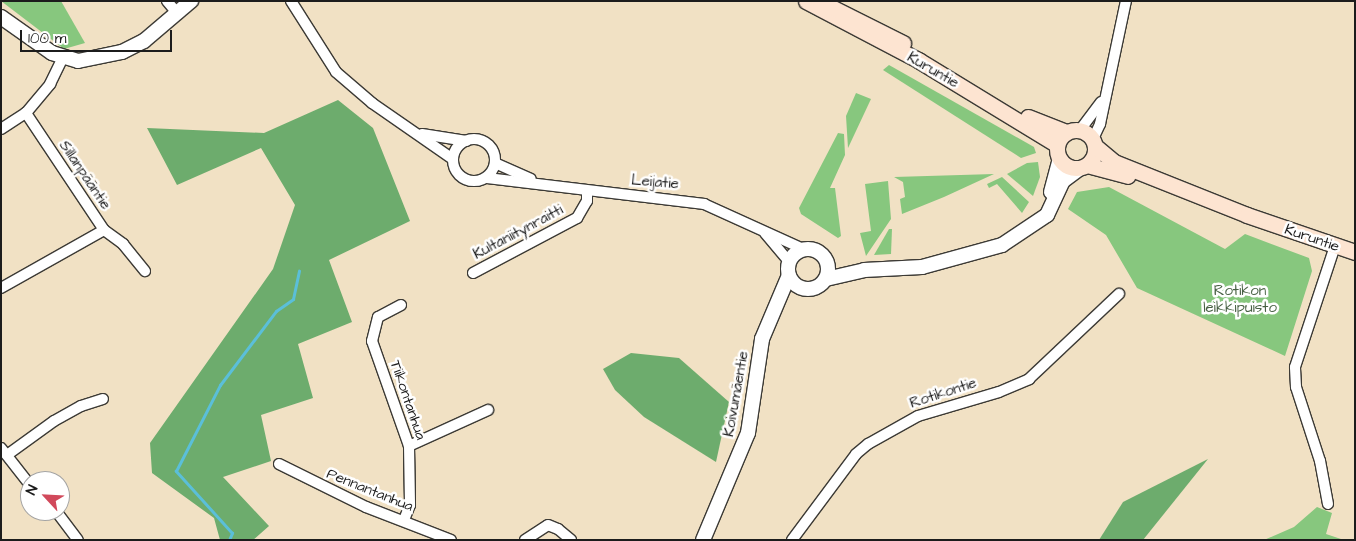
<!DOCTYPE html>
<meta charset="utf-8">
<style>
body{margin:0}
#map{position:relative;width:1356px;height:541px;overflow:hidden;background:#f1e1c4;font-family:"Architects Daughter",sans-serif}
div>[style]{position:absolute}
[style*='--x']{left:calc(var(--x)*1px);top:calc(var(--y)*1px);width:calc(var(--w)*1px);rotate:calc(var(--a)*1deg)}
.green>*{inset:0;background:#87c77e}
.forest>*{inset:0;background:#6dac6d}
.stream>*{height:3px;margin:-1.5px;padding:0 1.5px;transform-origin:1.5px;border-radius:1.5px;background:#5bbfd9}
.roads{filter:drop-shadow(1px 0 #3c3a35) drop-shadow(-1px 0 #3c3a35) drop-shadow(0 1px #3c3a35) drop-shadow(0 -1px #3c3a35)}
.minor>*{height:10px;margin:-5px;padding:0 5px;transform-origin:5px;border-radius:5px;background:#fff}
.minor>.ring{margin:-5px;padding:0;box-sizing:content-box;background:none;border:10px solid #fff;border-radius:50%}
.tertiary>*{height:14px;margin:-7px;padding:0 7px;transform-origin:7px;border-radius:7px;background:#fff}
.tertiary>.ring{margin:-7px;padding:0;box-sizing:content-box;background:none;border:14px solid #fff;border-radius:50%}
.secondary>*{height:15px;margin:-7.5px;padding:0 7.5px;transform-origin:7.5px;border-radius:7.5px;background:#fde4d1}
.secondary>.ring{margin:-7.5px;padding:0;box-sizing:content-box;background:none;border:15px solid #fde4d1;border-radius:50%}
span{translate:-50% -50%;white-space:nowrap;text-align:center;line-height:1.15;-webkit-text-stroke:5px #fff;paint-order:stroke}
.street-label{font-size:15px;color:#1c1c1c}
.park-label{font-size:15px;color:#476043}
.frame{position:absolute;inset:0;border:2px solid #1c1c1c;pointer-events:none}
.north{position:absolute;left:20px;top:471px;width:50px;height:50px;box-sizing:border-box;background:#fff;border:1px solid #a4a4a4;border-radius:50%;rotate:295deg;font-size:14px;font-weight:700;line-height:20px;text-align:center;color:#1c1c1c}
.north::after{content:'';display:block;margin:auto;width:18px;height:22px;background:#d1495b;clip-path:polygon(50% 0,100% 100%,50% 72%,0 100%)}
.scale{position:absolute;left:20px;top:30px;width:152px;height:22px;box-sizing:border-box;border:2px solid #1c1c1c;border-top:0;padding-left:6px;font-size:15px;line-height:18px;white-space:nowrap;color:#1c1c1c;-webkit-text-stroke:4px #fff;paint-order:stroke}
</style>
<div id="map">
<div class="green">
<div style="clip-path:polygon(1px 1px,61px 1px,85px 43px,64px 49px)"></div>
<div style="clip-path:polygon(889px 65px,1034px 147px,1036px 153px,1021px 158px,883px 70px)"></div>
<div style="clip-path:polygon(856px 93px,871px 99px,848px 148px,846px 116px)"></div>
<div style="clip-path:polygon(838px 133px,844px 134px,845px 155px,830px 188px,835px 188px,841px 236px,838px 238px,801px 214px,799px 208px)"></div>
<div style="clip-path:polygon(1038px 162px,1040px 177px,1033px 196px,1007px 174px,1027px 163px)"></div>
<div style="clip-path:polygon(994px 174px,944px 197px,902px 214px,900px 199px,905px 197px,903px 182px,894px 177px)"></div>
<div style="clip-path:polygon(1002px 177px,1029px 202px,1022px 213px,997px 184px,989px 188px,987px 184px)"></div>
<div style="clip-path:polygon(888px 181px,891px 219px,866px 256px,860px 233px,871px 231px,865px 184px)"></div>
<div style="clip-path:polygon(1109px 187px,1225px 249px,1245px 234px,1309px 258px,1312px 271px,1285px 356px,1137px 288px,1106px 235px,1068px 209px,1077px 192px)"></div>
<div style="clip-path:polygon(889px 229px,892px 229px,891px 254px,874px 255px)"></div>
<div style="clip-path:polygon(1317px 507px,1332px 513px,1326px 534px,1344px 540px,1264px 540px,1294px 527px)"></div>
</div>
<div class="forest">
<div style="clip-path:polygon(338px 100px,373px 128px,410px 221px,329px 260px,352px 322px,298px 344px,313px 398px,261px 415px,271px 461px,223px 477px,269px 526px,253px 540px,220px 540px,214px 518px,152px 473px,150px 443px,273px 269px,295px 205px,261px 148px,177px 185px,147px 128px,264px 133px)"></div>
<div style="clip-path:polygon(631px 353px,679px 358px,729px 402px,716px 462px,644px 417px,615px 390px,603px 369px)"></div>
<div style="clip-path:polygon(1208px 459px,1143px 540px,1099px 540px,1123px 502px)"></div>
</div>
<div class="stream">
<div style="--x:229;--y:540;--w:8;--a:-67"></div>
<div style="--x:232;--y:533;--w:84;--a:-132.1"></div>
<div style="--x:176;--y:471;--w:97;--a:-62.9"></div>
<div style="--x:220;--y:385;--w:93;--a:-52.9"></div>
<div style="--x:276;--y:311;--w:21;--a:-35"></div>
<div style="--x:293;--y:299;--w:29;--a:-78"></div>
</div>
<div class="roads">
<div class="minor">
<div style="--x:167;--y:1;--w:17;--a:50"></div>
<div style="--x:291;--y:1;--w:84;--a:57.6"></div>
<div style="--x:336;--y:72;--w:48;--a:40.7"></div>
<div style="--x:372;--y:103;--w:98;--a:34.7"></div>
<div style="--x:1;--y:129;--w:30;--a:-33"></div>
<div style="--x:26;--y:113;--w:38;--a:-50"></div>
<div style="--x:50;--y:84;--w:30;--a:-64"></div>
<div style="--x:1080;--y:130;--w:35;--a:-53"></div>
<div style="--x:422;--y:134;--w:45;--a:9"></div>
<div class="ring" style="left:453px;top:139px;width:32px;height:32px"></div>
<div style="--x:1093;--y:139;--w:17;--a:-65"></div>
<div style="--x:1100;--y:124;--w:126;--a:-78.1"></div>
<div style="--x:495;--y:163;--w:39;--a:24"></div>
<div style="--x:487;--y:178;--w:219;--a:6.8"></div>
<div style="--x:704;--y:204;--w:109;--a:24.4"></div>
<div style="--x:104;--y:230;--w:24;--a:36"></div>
<div style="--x:123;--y:244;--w:35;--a:51"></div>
<div style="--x:765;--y:233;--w:38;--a:50"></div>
<div style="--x:473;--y:273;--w:118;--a:-27.9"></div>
<div style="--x:577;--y:218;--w:20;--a:-60"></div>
<div style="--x:587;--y:201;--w:10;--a:-90"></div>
<div style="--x:1;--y:288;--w:118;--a:-29.4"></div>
<div style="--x:104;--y:230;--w:141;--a:-123.7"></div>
<div style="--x:401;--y:305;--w:26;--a:152"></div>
<div style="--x:378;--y:317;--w:25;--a:104"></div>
<div style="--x:372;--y:341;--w:111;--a:70.6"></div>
<div style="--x:409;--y:446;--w:59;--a:89"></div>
<div style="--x:410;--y:505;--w:16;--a:112"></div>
<div style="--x:409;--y:446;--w:87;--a:-24.5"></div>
<div style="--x:1;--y:448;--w:47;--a:51.9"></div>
<div style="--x:7;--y:455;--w:58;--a:-35.9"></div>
<div style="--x:54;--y:421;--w:31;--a:-29"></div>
<div style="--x:81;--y:406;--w:23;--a:-18"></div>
<div style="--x:279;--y:464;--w:97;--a:26.3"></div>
<div style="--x:366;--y:507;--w:91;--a:21.2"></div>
<div style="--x:1328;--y:504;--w:44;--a:-100.5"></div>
<div style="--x:1320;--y:461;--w:78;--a:-108"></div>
<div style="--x:1296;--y:387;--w:20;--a:-93"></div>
<div style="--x:1295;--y:367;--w:127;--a:-71.7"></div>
<div style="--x:56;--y:511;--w:36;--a:53"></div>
<div style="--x:525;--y:540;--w:27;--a:-33"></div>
<div style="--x:548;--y:525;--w:11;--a:22"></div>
<div style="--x:558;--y:529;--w:17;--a:40"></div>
<div style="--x:792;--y:540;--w:107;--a:-53.3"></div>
<div style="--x:856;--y:454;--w:16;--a:-40"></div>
<div style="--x:868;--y:444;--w:57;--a:-29.2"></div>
<div style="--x:918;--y:416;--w:84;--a:-16.5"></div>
<div style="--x:999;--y:392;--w:33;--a:-23"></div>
<div style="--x:1029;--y:379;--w:124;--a:-43.4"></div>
</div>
<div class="tertiary">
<div style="--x:1;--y:17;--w:62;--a:35.2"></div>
<div style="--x:52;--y:53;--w:27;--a:17"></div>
<div style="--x:78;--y:61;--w:45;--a:-11.6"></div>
<div style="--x:122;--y:52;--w:25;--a:-27"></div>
<div style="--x:144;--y:41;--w:62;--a:-40.4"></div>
<div style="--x:1051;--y:192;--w:34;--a:-75"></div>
<div class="ring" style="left:788px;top:249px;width:26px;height:26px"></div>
<div style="--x:826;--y:279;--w:39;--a:-13"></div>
<div style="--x:864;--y:270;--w:58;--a:-3"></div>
<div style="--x:922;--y:267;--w:83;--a:-15.4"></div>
<div style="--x:1002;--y:245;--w:54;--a:-33.7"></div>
<div style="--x:1047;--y:215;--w:38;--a:-65"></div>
<div style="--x:1063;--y:181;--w:21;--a:-37"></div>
<div style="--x:703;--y:540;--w:116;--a:-67.2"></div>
<div style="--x:748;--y:433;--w:95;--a:-81.5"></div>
<div style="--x:762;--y:339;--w:69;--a:-67.1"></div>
</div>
<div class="secondary">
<div style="--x:806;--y:1;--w:127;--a:27.8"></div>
<div style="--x:918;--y:60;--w:163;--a:31.4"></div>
<div style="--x:819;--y:1;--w:94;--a:26.6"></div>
<div style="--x:1028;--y:117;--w:41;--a:21.5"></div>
<div class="ring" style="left:1057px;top:130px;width:23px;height:23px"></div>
<div style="--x:1095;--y:146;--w:25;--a:40"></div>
<div style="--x:1114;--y:162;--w:143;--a:21.7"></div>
<div style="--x:1247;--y:215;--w:114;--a:18.9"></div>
<div style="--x:1087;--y:165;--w:42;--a:15"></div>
</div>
</div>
<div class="street-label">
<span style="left:933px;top:70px;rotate:30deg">Kuruntie</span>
<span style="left:85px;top:175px;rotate:56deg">Sillanpääntie</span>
<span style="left:655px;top:182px;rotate:5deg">Leijatie</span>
<span style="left:518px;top:232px;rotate:-28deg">Kultaniitynraitti</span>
<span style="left:1312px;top:238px;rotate:19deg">Kuruntie</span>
<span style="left:943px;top:393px;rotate:-18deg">Rotikontie</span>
<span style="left:736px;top:394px;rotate:-80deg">Koivumäentie</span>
<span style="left:408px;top:400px;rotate:71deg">Tiikontanhua</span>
<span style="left:370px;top:490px;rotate:22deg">Pennantanhua</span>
</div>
<div class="park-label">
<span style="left:1240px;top:299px">Rotikon<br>leikkipuisto</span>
</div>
<div class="frame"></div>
<div class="north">N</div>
<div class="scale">100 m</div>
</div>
